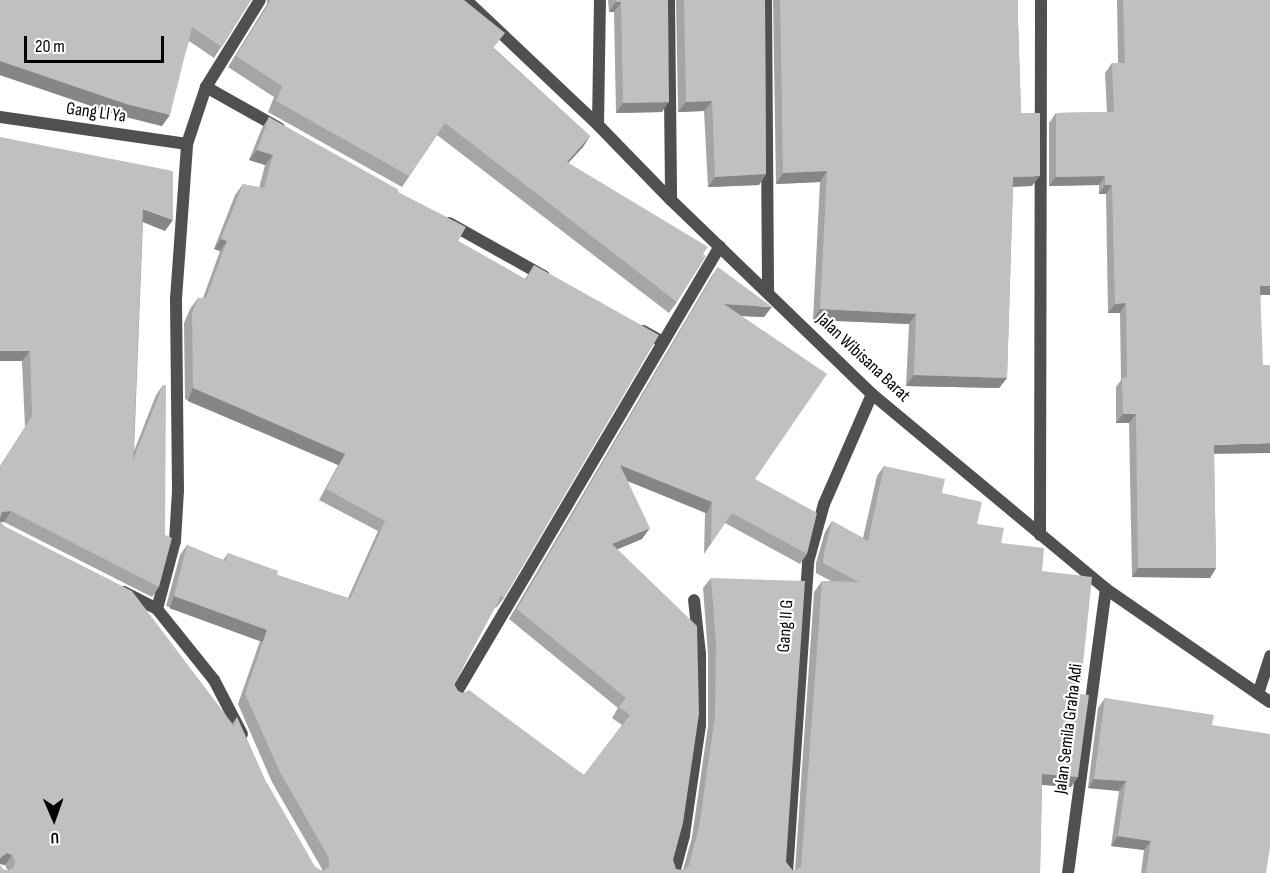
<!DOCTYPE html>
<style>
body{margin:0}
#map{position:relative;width:1270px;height:873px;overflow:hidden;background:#fff;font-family:"Sofia Sans Condensed",sans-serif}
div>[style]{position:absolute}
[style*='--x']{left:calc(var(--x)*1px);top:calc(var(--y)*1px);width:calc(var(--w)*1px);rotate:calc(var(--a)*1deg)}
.street>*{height:12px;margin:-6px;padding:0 6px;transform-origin:6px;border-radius:6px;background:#505050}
.wall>*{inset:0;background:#a5a5a5}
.shaded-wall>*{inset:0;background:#868686;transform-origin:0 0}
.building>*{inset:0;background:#c0c0c0}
span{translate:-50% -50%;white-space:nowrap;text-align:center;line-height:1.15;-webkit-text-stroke:4.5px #fff;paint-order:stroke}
.street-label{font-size:18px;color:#000}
.north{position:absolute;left:24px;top:789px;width:60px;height:60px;-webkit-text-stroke:4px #fff;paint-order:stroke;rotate:178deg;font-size:16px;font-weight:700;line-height:24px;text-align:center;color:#000}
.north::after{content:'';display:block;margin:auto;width:21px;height:27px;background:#000;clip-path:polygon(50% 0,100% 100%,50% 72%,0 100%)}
.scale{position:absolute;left:24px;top:36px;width:140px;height:27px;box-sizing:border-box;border:3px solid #000;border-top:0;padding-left:8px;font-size:18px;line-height:21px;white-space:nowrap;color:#000;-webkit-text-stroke:4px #fff;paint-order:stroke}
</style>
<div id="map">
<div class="street">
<div style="--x:466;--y:0;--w:182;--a:43.4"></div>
<div style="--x:598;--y:125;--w:105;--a:45.8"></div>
<div style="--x:671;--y:200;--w:279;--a:44"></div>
<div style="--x:872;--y:394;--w:305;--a:39.8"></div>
<div style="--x:1106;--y:589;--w:199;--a:34.6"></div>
<div style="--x:669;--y:0;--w:200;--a:89.4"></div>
<div style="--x:766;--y:0;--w:292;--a:89.6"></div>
<div style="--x:206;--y:87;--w:84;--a:29.3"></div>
<div style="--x:0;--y:117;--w:189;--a:8.2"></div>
<div style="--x:598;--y:125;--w:125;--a:-89.1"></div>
<div style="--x:449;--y:223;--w:109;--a:29.2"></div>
<div style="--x:643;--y:331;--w:23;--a:29"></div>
<div style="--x:1040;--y:535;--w:535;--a:-89.89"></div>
<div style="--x:124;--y:592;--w:37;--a:27"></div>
<div style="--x:1258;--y:694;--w:40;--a:-72"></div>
<div style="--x:455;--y:695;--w:521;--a:-59.45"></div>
<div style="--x:242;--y:734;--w:61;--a:-117.4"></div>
<div style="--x:214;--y:680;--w:91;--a:-128.8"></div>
<div style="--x:157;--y:609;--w:70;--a:-75.2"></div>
<div style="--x:175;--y:541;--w:51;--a:-86.6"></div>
<div style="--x:178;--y:490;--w:191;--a:-90.6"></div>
<div style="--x:176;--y:299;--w:155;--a:-85.9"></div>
<div style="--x:187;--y:144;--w:60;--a:-71.6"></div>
<div style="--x:206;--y:87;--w:102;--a:-58.2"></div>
<div style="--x:674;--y:873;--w:39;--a:-75"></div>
<div style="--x:684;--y:835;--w:111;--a:-81.7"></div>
<div style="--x:700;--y:725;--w:71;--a:-90"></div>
<div style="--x:700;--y:654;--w:54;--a:-96.3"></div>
<div style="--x:787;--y:873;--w:312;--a:-86.1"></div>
<div style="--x:808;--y:562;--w:60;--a:-74.6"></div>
<div style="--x:824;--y:504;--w:120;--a:-66.4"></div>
<div style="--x:1068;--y:873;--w:287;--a:-82.4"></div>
</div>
<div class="wall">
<div style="clip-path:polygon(0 0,251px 0,214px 58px,189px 41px,162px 126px,118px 115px,0 75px)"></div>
<div style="clip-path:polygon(267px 0,464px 0,494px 48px,590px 136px,583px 147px,568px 163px,677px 302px,669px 313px,437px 135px,402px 187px,268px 112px,274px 97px,228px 67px,267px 4px)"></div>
<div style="clip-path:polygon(608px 0,668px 0,662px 112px,616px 113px,614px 12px,609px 12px)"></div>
<div style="clip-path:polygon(676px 0,765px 0,766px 174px,759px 185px,708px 187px,704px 111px,678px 112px)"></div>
<div style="clip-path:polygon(773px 0,1018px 0,1018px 21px,1021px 113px,1032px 186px,1013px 187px,1007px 378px,999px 388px,906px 386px,909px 324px,813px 320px,820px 182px,776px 184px)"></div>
<div style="clip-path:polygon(1117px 0,1270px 0,1261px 295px,1214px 454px,1216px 568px,1210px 578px,1132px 577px,1129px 423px,1116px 423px,1116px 387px,1121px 380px,1120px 313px,1108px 313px,1106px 194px,1099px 194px,1099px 185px,1049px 186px,1049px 123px,1056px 113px,1107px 112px,1105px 73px,1112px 63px,1118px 63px)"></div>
<div style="clip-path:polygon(269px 117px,398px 192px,458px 241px,525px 279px,534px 265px,504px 598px,496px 608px,495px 607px,454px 684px,458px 691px,584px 775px,622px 725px,612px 718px,618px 708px,509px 619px,711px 277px,718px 267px,764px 317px,741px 316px,755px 479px,807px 554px,800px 564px,725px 523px,704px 554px,705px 513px,628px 481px,642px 539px,617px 549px,673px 860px,676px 869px,683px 870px,692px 837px,708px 726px,708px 654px,703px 588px,711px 578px,786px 862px,793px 871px,795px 870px,814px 592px,822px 581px,831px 581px,816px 573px,816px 563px,825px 532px,832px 521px,863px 538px,877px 476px,884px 466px,942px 493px,977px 524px,1001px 543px,1042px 571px,1080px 694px,1078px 777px,1071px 787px,1042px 785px,1040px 873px,0 873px,3px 869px,8px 871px,5px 865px,0 864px,0 466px,25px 427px,22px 361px,0 361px,0 137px,165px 231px,143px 222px,134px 451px,156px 395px,163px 385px,159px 587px,152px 597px,4px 522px,1px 522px,4px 526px,232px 724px,237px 717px,265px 780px,315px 867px,322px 871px,322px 869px,272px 782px,238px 704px,260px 641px,166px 606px,180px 555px,187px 545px,223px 560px,228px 553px,277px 575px,348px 598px,378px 531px,319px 500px,338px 465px,185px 399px,184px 323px,190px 309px,198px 298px,203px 298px,220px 251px,214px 249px,235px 195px,243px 184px,259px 188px,265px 165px,249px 160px,262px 128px)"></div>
<div style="clip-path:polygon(1105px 698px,1212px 725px,1266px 873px,1141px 873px,1144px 850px,1111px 846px,1119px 791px,1088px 788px,1098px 708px)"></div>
</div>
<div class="shaded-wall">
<div style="clip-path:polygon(616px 2px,621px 2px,614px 12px,609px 12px)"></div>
<div style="clip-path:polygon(0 61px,170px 115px,162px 126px,118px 115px,0 75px)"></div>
<div style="clip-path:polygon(712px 101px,704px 111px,678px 112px,686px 102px)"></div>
<div style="clip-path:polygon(669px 102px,662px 112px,616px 113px,623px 103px)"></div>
<div style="clip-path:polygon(590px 136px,583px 147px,559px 173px,567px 162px)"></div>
<div style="clip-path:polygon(257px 150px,273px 155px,265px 165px,249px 160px)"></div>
<div style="clip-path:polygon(827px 171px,820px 182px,776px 184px,783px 173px)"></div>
<div style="clip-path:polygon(766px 174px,759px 185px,708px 187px,715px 177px)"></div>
<div style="clip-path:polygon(1040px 176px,1032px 186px,1006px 187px,1013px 177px)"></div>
<div style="clip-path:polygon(1105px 176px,1099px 185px,1049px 186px,1056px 177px)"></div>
<div style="clip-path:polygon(1105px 185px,1112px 185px,1106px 194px,1099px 194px)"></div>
<div style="clip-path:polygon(143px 209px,173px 220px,165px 231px,136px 219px)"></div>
<div style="clip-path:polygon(221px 239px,227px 241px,220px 251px,214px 249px)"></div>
<div style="clip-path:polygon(1260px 286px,1270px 286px,1270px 295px,1254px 295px)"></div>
<div style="clip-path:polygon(1126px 303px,1120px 313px,1108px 313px,1115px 304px)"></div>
<div style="clip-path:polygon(724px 304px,772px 307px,764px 317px,716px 315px)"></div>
<div style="clip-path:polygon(820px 309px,916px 314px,909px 324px,813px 320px)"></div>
<div style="clip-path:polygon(0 351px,30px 351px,22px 361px,0 361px)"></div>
<div style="clip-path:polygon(914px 375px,1007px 378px,999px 388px,906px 386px)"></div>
<div style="left:193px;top:388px;width:166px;height:14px;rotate:23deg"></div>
<div style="clip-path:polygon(1123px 414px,1136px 414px,1129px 423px,1116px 423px)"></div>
<div style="clip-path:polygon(1270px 443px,1270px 453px,1207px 454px,1214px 445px)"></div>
<div style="left:620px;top:465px;width:99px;height:12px;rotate:22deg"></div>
<div style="clip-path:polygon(11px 511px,4px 522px,0 522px,0 515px,2px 512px)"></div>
<div style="clip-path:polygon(650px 528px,642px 539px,604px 555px,612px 544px)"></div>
<div style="clip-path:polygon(1138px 568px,1216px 568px,1210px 578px,1132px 577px)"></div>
<div style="left:174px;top:596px;width:99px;height:13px;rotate:20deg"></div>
<div style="clip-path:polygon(1042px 774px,1078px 777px,1071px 787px,1035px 784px)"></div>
<div style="clip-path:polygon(1094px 779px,1126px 781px,1119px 791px,1088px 788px)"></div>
<div style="clip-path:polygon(1118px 836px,1151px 841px,1144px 850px,1111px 846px)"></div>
<div style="clip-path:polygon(7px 853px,12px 855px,5px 865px,0 864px,0 858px)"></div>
</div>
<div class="building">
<div style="clip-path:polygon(0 0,251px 0,222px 47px,192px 27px,170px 115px,126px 104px,0 61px)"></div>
<div style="clip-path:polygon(271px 0,464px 0,505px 33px,493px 48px,590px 136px,567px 162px,708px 247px,703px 254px,706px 256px,677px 302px,445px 123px,409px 176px,276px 101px,282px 86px,236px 56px)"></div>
<div style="clip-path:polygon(616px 0,668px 0,669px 102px,623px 103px,621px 2px,616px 2px)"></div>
<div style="clip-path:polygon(684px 0,765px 0,766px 174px,715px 177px,712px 101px,686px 102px)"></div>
<div style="clip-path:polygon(780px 0,1018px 0,1018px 21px,1021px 113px,1040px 113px,1040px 176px,1013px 177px,1007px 378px,914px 375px,916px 314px,820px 309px,827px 171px,783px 173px)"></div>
<div style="clip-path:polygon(1123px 0,1270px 0,1270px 286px,1260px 286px,1263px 365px,1270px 365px,1270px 443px,1214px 445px,1216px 568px,1138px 568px,1136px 414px,1123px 414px,1122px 378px,1127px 377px,1126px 303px,1115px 304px,1112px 185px,1105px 185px,1105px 176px,1056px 177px,1056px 113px,1114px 112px,1112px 63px,1125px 63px)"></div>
<div style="clip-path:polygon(269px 117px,399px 190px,398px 192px,466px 227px,458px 241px,526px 280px,534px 265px,659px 335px,504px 598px,501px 596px,454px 684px,458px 691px,463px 693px,469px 690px,584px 775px,630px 715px,619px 707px,626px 698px,517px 609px,718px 267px,772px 307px,724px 304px,827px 374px,755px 479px,817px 513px,807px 554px,732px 513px,711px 543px,712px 502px,620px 465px,650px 528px,612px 544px,697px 626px,699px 714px,683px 823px,673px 860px,676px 869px,683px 871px,689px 865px,699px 827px,715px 716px,716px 644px,711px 578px,805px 581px,786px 862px,793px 871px,801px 867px,822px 581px,859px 582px,823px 563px,824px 553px,832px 521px,868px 541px,884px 466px,945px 479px,942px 493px,982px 502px,977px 524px,1004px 528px,1001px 543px,1044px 548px,1042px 571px,1092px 577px,1080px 694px,1089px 695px,1078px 777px,1042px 774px,1040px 873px,0 873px,0 865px,3px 869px,8px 871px,14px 867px,15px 861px,12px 855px,7px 853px,1px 857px,0 859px,0 521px,4px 526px,132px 591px,234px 726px,237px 717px,265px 780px,315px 867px,322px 871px,329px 867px,329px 858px,280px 772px,245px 694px,267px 630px,174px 596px,187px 545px,225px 561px,228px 553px,278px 571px,277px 575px,350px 599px,385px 521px,326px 489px,345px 454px,193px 388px,192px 313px,198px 298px,206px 298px,227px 241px,221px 239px,243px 184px,264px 188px,273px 155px,257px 150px)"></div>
<div style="clip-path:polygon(0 137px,173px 171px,173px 220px,143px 209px,133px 460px,163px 385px,166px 385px,165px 535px,172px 538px,159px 587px,11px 511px,2px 512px,0 518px,0 467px,32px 416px,30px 351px,0 351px)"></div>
<div style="clip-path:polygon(1105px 698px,1214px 715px,1212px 725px,1270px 734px,1270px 847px,1266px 873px,1146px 873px,1151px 841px,1118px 836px,1126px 781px,1094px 779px)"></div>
</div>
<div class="street-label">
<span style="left:96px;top:113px;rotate:8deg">Gang Ll Ya</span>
<span style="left:863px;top:358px;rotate:43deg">Jalan Wibisana Barat</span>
<span style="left:786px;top:626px;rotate:-86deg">Gang II G</span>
<span style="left:1069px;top:729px;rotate:-83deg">Jalan Semila Graha Adi</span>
</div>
<div class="north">U</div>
<div class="scale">20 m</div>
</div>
